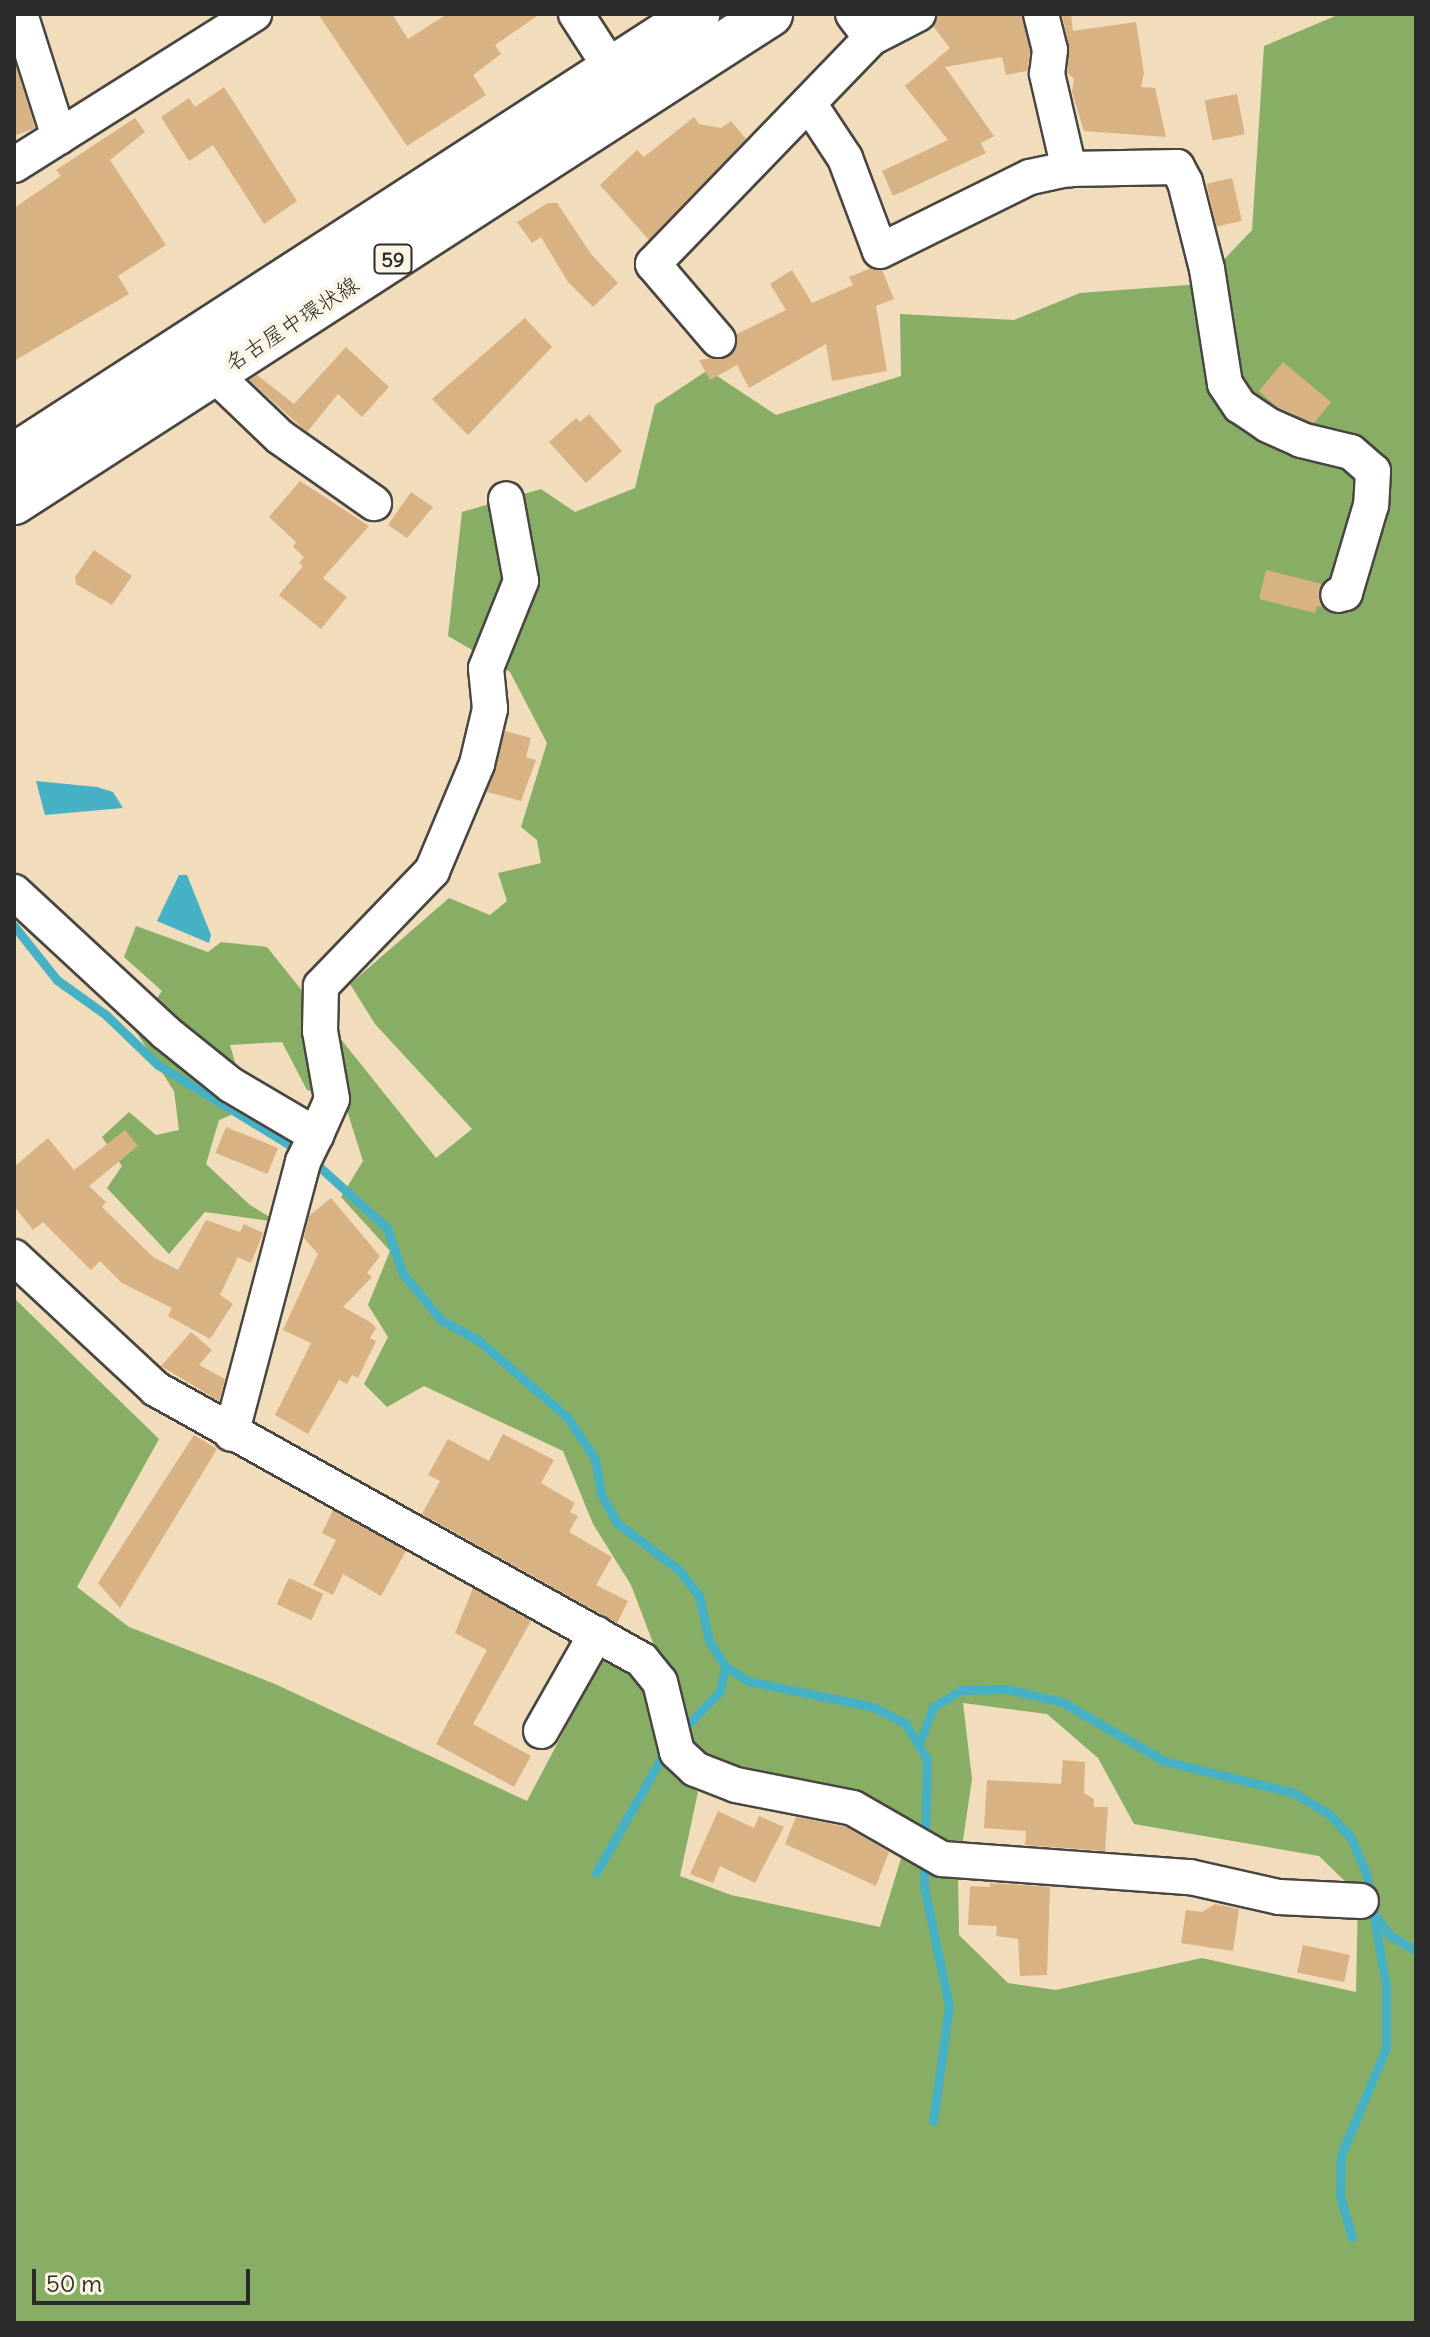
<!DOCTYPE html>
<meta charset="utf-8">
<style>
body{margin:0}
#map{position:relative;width:1430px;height:2337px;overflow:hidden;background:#f1dcbb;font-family:Delius,"Klee One",sans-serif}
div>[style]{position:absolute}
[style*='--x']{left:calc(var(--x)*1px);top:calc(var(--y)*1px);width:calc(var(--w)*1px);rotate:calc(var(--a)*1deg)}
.forest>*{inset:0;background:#87ae64}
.water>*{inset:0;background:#46b1c4}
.stream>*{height:9px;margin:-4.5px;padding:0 4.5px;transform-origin:4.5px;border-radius:4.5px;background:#46b1c4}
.building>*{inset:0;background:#d8b283;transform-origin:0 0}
.roads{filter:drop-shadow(2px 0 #494641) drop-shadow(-2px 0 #494641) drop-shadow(0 2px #494641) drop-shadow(0 -2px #494641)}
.street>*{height:34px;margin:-17px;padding:0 17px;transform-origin:17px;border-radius:17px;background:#fff}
.primary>*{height:44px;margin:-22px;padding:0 22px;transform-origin:22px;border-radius:22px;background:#fff}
span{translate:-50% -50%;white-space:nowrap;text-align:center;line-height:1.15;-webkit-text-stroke:8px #fcf5e5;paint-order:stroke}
.shield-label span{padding:2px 6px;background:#fcf5e5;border:2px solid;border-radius:6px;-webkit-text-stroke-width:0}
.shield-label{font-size:20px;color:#2b2b2b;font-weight:700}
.street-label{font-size:22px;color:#2b2b2b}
.frame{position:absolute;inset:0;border:16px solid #2b2b2b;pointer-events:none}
.scale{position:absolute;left:32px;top:2269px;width:218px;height:36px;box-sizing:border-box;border:4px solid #2b2b2b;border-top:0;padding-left:10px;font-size:24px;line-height:28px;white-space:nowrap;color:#2b2b2b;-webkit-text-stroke:6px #fcf5e5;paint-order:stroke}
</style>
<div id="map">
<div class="forest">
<div style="clip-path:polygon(1340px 14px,1416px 14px,1416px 2323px,14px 2323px,14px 1298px,159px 1439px,77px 1587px,129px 1627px,275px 1684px,527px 1801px,605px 1653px,635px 1671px,646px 1687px,668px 1759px,682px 1781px,698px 1792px,680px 1876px,731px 1895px,880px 1927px,903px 1852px,958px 1876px,959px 1935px,1008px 1983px,1056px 1990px,1202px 1958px,1356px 1992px,1358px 1894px,1319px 1856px,1134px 1824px,1098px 1758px,1047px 1714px,963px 1703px,972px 1779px,962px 1847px,944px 1844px,857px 1792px,721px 1766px,705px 1759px,688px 1735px,631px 1585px,593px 1524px,563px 1451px,424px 1386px,387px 1407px,364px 1384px,388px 1337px,368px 1305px,390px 1251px,341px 1197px,363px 1161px,344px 1101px,307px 1090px,282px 1042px,230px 1045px,248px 1108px,219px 1120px,206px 1164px,250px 1205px,278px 1222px,205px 1212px,169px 1254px,107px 1188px,122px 1166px,102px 1137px,129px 1112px,156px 1135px,179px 1130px,174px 1091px,135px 1030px,162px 991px,124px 957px,136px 926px,208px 952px,221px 942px,267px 947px,436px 1158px,472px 1129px,375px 1024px,350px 984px,449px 898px,490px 915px,507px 901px,498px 873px,541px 863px,537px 840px,521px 827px,547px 743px,510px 672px,448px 636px,462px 512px,541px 489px,575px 512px,635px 488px,655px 405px,708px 370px,776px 415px,901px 376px,900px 314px,1014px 320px,1080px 293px,1201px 284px,1252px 230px,1264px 46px)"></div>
</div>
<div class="water">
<div style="clip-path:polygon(36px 781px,97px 787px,113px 792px,123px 808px,45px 815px)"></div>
<div style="clip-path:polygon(179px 875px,187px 875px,211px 935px,209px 943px,157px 921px)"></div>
</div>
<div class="stream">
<div style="--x:14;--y:926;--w:69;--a:51.5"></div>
<div style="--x:57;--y:980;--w:60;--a:35.5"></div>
<div style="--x:106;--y:1015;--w:72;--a:43.9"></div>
<div style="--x:158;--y:1065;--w:154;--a:31.2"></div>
<div style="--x:313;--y:1161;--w:100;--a:42.2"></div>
<div style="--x:387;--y:1228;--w:49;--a:70.8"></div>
<div style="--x:403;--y:1274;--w:60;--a:50.4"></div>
<div style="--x:441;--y:1320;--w:42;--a:28.4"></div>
<div style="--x:478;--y:1340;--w:118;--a:40.9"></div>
<div style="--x:567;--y:1417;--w:50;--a:56.3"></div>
<div style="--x:595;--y:1459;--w:36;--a:80"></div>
<div style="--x:601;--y:1494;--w:33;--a:61"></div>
<div style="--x:617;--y:1523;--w:78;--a:37.2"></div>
<div style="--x:679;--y:1570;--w:33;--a:52"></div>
<div style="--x:699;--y:1596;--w:46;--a:77.5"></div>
<div style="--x:709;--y:1641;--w:30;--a:57"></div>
<div style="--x:725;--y:1666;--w:27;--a:33"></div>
<div style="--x:748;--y:1681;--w:128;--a:11.7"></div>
<div style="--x:873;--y:1707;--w:36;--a:27"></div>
<div style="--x:905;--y:1723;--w:42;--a:58.6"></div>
<div style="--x:927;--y:1759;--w:83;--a:91.4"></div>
<div style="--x:680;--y:1733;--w:58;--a:-46.4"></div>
<div style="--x:720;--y:1691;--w:25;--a:-79"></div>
<div style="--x:919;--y:1744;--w:40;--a:-69"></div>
<div style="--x:933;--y:1707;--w:33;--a:-31"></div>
<div style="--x:961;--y:1690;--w:46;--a:-1.2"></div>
<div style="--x:1007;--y:1689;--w:57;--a:13.3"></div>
<div style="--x:1062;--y:1702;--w:118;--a:30"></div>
<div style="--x:1164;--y:1761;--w:134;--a:13.8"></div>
<div style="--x:1294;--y:1793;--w:41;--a:31"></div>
<div style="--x:1329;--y:1814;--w:33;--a:47"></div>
<div style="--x:1351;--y:1838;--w:38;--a:67"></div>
<div style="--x:1366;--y:1873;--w:114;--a:79.9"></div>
<div style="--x:1386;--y:1985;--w:63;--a:90"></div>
<div style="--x:1386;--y:2048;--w:116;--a:112.8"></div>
<div style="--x:1341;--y:2155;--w:41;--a:91.4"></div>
<div style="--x:1340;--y:2196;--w:43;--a:73.7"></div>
<div style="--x:924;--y:1857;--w:30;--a:90"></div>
<div style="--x:924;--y:1887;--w:122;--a:78.1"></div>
<div style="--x:949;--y:2006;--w:116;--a:97.9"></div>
<div style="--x:596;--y:1873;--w:144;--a:-60.4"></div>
<div style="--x:1372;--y:1911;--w:28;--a:55"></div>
<div style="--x:1388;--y:1934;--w:33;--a:31"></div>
</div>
<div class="building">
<div style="clip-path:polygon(318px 14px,392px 14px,408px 39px,447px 14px,540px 14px,495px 45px,501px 54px,473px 75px,486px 95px,407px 146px)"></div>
<div style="clip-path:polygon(938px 14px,1022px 14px,1030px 51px,1027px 71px,1006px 75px,1002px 57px,945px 67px,994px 136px,981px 143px,986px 153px,893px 196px,882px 171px,948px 140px,905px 86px,950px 48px,933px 26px)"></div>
<div style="clip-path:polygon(1062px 14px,1071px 14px,1073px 31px,1136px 22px,1144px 73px,1141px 87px,1155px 88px,1166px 137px,1084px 131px,1072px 92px,1074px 79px,1067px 73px,1069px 46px)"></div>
<div style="clip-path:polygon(16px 66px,35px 128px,14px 136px,14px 67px)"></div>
<div style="clip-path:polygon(224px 87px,297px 201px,264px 224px,213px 145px,189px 161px,161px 117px,189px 98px,195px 107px)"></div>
<div style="left:1237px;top:94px;width:41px;height:33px;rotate:79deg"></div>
<div style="clip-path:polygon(694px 117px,699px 124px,721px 128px,731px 121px,746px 139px,649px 240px,600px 185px,637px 150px,644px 157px)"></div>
<div style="clip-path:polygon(135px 118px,145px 132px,110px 160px,166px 245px,118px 276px,129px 294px,14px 361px,14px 208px,61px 176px,56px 170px)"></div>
<div style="left:1232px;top:178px;width:44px;height:26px;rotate:77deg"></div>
<div style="clip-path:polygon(548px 203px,557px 203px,591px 254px,618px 283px,593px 307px,568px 282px,541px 237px,532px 243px,517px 222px)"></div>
<div style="clip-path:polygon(871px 268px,882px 270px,894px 299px,876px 306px,887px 371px,832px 381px,826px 344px,749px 388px,737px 365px,710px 380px,699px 360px,730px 356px,737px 334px,786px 310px,770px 284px,792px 270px,812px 303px,853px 285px,849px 277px)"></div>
<div style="clip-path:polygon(525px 318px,552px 347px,468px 435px,432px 399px)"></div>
<div style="clip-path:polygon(346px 347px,389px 387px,362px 417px,338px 394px,307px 432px,249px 380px,257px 375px,294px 404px)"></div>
<div style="clip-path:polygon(1283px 362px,1331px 402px,1314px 423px,1278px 408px,1259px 391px)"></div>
<div style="clip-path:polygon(589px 414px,622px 451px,586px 483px,549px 442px,576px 418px,580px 422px)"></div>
<div style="clip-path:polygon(300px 481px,369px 526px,323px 578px,347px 597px,321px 629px,279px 595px,303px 566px,299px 563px,304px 557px,293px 547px,296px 542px,269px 517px)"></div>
<div style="clip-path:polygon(411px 492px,433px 507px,407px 538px,388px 525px)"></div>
<div style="clip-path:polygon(94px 550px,132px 576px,112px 605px,76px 584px,75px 577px)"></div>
<div style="clip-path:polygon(1266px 570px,1322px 584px,1322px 607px,1317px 606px,1315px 613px,1259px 599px)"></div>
<div style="clip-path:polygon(505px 731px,531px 738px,526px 757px,536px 760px,521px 801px,487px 792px)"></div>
<div style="left:226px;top:1127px;width:56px;height:28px;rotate:22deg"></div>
<div style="clip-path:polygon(125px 1130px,138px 1146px,89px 1186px,106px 1202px,102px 1207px,153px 1257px,178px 1270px,206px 1220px,240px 1232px,244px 1224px,263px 1233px,251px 1263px,238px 1257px,220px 1295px,233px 1304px,210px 1339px,168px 1316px,172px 1308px,122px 1283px,100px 1261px,91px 1270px,43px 1222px,33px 1230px,14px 1206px,14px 1167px,48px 1138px,74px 1170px)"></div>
<div style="clip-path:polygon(331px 1198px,380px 1256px,367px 1273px,372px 1277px,343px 1307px,370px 1322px,376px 1328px,370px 1338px,376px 1341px,358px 1378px,352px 1375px,347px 1384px,339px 1380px,308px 1434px,275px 1415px,311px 1343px,283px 1330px,318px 1254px,304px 1238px,309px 1216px)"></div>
<div style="clip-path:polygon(191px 1332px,212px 1350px,199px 1365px,225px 1379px,219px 1401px,161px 1366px)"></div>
<div style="clip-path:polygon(503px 1434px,554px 1460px,541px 1483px,575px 1503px,570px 1512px,578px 1516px,569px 1532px,612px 1557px,596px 1585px,628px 1601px,617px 1623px,422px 1514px,440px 1481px,428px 1475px,448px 1439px,489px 1461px)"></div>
<div style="clip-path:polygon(194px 1435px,217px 1449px,120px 1608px,98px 1583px)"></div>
<div style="clip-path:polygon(333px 1510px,406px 1551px,381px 1596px,343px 1574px,333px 1595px,313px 1585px,336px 1540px,322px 1533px)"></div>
<div style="left:289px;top:1578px;width:38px;height:29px;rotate:25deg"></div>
<div style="clip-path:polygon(473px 1588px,531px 1621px,473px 1724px,531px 1756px,514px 1787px,436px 1744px,487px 1650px,455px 1633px)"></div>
<div style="clip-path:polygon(1063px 1760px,1085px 1762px,1084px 1793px,1094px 1799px,1094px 1807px,1108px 1807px,1105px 1851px,1025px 1845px,1026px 1831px,984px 1828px,987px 1780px,1061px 1784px)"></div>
<div style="clip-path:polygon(718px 1811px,754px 1828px,759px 1816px,784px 1827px,755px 1883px,720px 1866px,713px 1883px,690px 1874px)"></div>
<div style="clip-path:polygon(796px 1817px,846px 1827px,889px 1852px,876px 1886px,785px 1844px)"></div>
<div style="clip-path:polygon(990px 1883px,1050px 1887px,1047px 1975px,1020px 1976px,1018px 1939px,996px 1936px,997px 1926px,968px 1925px,970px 1886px,990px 1887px)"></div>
<div style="clip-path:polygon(1215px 1904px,1239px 1909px,1233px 1951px,1181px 1943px,1186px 1910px,1202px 1912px)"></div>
<div style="left:1303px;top:1945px;width:48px;height:28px;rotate:12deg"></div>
</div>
<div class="roads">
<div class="street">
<div style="--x:20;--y:14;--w:129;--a:72.4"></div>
<div style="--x:576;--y:14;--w:64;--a:57.1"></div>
<div style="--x:853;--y:14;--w:30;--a:53"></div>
<div style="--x:871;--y:38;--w:53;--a:-27.1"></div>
<div style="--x:1041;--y:14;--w:37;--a:76"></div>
<div style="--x:1050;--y:50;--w:24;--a:97"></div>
<div style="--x:1047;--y:74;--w:98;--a:77"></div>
<div style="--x:810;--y:105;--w:64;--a:56.6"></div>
<div style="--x:845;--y:158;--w:99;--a:69.4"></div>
<div style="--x:880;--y:251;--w:167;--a:-26.3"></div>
<div style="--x:1030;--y:177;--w:40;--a:-12"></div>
<div style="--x:1069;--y:169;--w:108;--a:-1.1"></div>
<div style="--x:1177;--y:167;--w:17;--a:62"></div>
<div style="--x:1185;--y:182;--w:90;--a:75.8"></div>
<div style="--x:1207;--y:269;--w:116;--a:81.1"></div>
<div style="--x:1225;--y:384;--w:27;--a:56"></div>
<div style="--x:1240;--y:406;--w:34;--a:34"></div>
<div style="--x:1268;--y:425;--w:36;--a:24"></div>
<div style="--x:1301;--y:440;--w:51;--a:13.5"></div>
<div style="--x:1351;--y:452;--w:29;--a:41"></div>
<div style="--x:1373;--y:471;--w:34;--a:93"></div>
<div style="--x:1371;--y:505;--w:92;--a:106.5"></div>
<div style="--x:1345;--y:593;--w:7;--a:164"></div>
<div style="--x:14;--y:165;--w:284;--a:-32.2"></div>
<div style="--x:718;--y:340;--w:100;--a:-130.5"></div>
<div style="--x:653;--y:264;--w:314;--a:-46"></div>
<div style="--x:214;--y:374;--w:91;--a:43.7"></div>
<div style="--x:280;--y:437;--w:115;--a:35.1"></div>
<div style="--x:14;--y:892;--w:206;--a:42.8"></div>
<div style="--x:165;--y:1032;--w:85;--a:38.8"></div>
<div style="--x:231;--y:1085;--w:99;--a:30.5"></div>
<div style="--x:316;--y:1135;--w:30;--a:116"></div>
<div style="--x:303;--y:1162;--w:281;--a:104.8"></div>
<div style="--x:316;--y:1135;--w:39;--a:-66"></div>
<div style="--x:332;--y:1099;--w:69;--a:-100"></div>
<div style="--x:320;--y:1031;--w:45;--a:-88.7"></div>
<div style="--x:321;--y:986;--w:160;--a:-46"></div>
<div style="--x:432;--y:871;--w:116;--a:-67.2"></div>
<div style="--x:477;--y:764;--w:57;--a:-76.7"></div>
<div style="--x:490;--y:709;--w:41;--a:-95.6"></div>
<div style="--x:486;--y:668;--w:94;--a:-68.1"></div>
<div style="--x:521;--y:581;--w:83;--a:-100.4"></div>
<div style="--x:14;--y:1257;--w:194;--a:42.9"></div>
<div style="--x:156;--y:1389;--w:556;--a:29.14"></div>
<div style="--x:642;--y:1660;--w:28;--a:51"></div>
<div style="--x:660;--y:1682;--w:72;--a:76.3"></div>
<div style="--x:677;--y:1752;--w:25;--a:43"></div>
<div style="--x:695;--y:1769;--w:44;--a:21.3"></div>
<div style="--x:736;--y:1785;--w:119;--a:11.1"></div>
<div style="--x:853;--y:1808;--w:103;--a:29.8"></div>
<div style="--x:942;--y:1859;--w:249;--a:4.2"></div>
<div style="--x:1190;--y:1877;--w:91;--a:12.7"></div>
<div style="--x:1279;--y:1897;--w:82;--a:2.8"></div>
<div style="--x:541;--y:1731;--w:112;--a:-60.4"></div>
</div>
<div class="primary">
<div style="--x:14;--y:456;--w:814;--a:-32.91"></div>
<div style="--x:14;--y:502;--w:900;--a:-32.84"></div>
</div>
</div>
<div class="shield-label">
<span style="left:393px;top:259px">59</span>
</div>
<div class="street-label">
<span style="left:292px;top:324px;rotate:-33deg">名古屋中環状線</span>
</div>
<div class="frame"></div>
<div class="scale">50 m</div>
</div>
